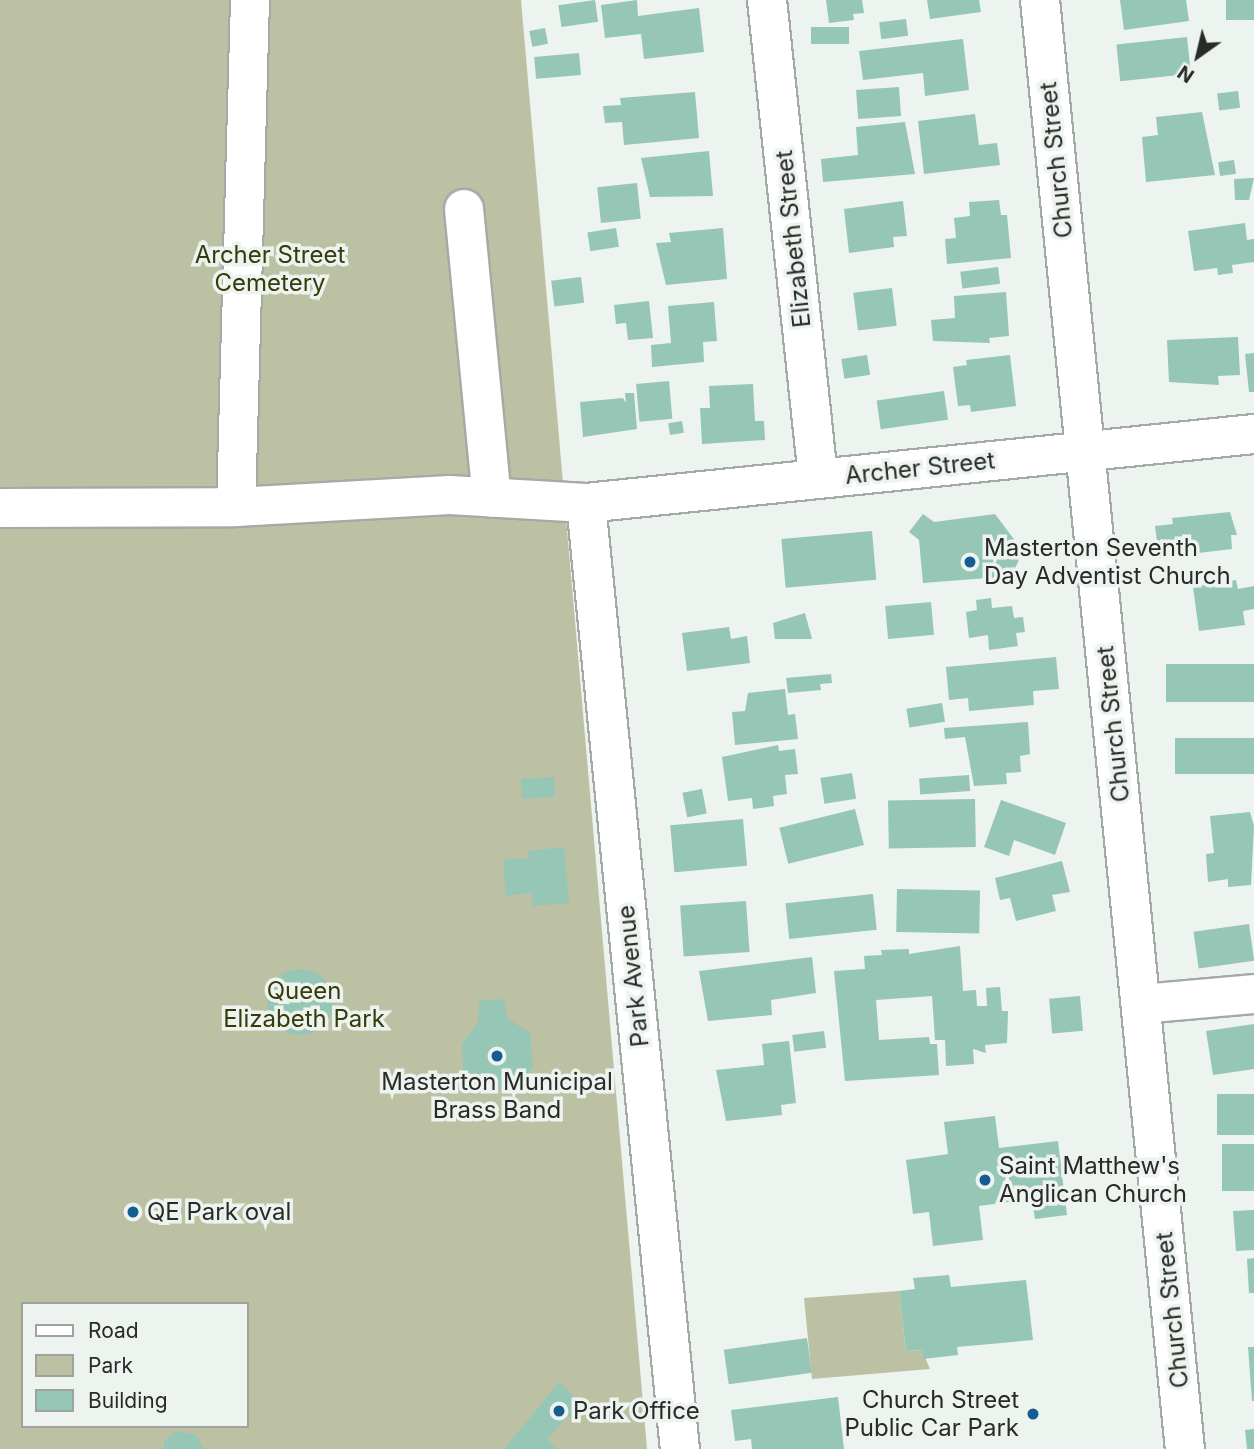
<!DOCTYPE html>
<style>
body{margin:0}
#map{position:relative;width:1254px;height:1449px;overflow:hidden;background:#edf3ee;font-family:Inter,sans-serif}
div>[style]{position:absolute}
[style*='--x']{left:calc(var(--x)*1px);top:calc(var(--y)*1px);width:calc(var(--w)*1px);rotate:calc(var(--a)*1deg)}
.green>*{inset:0;background:#bcc1a4}
.building>*{inset:0;background:#96c6b5;transform-origin:0 0}
.round{border-radius:50%}
.roads{filter:drop-shadow(2px 0 #a4aaa5) drop-shadow(-2px 0 #a4aaa5) drop-shadow(0 2px #a4aaa5) drop-shadow(0 -2px #a4aaa5)}
.minor>*{height:38px;margin:-19px;padding:0 19px;transform-origin:19px;border-radius:19px;background:#fff}
.dots>*{width:19px;height:19px;translate:-50% -50%;box-sizing:border-box;border:4px solid #edf3ee;border-radius:50%}
span{translate:-50% -50%;white-space:nowrap;text-align:center;line-height:1.15;-webkit-text-stroke:7px #edf3ee;paint-order:stroke}
.street-label{font-size:24px;color:#292b29}
.park-label{font-size:24px;color:#353b09}
.poi-label{font-size:24px;color:#292b29}
.left{translate:0 -50%;text-align:left}
.right{translate:-100% -50%;text-align:right}
.legend{position:absolute;left:21px;top:1302px;width:228px;height:126px;box-sizing:border-box;background:#edf3ee;border:2px solid #9fa39f;margin:0;padding:9px 12px;list-style:none;font-size:21px;color:#292b29}
.legend li{display:flex;align-items:center;gap:14px;height:35px}
.legend b{width:35px;border:2px solid #9fa39f}
.north{position:absolute;left:1163px;top:21px;width:70px;height:70px;-webkit-text-stroke:5px #edf3ee;paint-order:stroke;rotate:214deg;font-size:19px;font-weight:700;line-height:28px;text-align:center;color:#292b29}
.north::after{content:'';display:block;margin:auto;width:24px;height:32px;background:#292b29;clip-path:polygon(50% 0,100% 100%,50% 72%,0 100%)}
</style>
<div id="map">
<div class="green">
<div style="clip-path:polygon(evenodd,0 0,521px 0,647px 1449px,0 1449px,0 0,23px 1304px,247px 1304px,247px 1426px,23px 1426px,23px 1304px)"></div>
<div style="clip-path:polygon(899px 1291px,906px 1351px,922px 1350px,930px 1369px,812px 1379px,804px 1298px)"></div>
</div>
<div class="building">
<div style="left:595px;top:0;width:22px;height:37px;rotate:82deg"></div>
<div style="clip-path:polygon(637px 0,638px 16px,699px 8px,704px 52px,644px 59px,641px 34px,605px 38px,601px 5px)"></div>
<div style="clip-path:polygon(826px 0,862px 0,864px 13px,853px 14px,854px 20px,829px 23px)"></div>
<div style="clip-path:polygon(927px 0,979px 0,981px 12px,930px 19px)"></div>
<div style="clip-path:polygon(1120px 0,1186px 0,1189px 21px,1124px 30px)"></div>
<div style="left:1226px;top:0;width:28px;height:20px"></div>
<div style="left:906px;top:19px;width:17px;height:27px;rotate:83deg"></div>
<div style="left:849px;top:27px;width:17px;height:38px;rotate:90deg"></div>
<div style="left:545px;top:28px;width:16px;height:16px;rotate:79deg"></div>
<div style="left:1187px;top:37px;width:37px;height:71px;rotate:84deg"></div>
<div style="clip-path:polygon(963px 39px,969px 90px,925px 96px,923px 73px,863px 80px,859px 51px)"></div>
<div style="left:579px;top:53px;width:22px;height:45px;rotate:85deg"></div>
<div style="left:899px;top:87px;width:29px;height:43px;rotate:86deg"></div>
<div style="left:1238px;top:91px;width:17px;height:21px;rotate:83deg"></div>
<div style="clip-path:polygon(695px 92px,699px 138px,624px 145px,622px 122px,605px 123px,603px 106px,621px 105px,620px 98px)"></div>
<div style="clip-path:polygon(1202px 112px,1215px 175px,1146px 182px,1142px 137px,1158px 135px,1156px 117px)"></div>
<div style="clip-path:polygon(975px 114px,979px 145px,997px 143px,1000px 165px,924px 174px,918px 121px)"></div>
<div style="clip-path:polygon(905px 122px,915px 174px,823px 182px,821px 159px,858px 155px,856px 127px)"></div>
<div style="clip-path:polygon(709px 151px,713px 196px,650px 197px,641px 158px)"></div>
<div style="left:1234px;top:160px;width:14px;height:16px;rotate:82deg"></div>
<div style="clip-path:polygon(1254px 178px,1249px 200px,1235px 200px,1234px 179px)"></div>
<div style="left:637px;top:183px;width:36px;height:40px;rotate:84deg"></div>
<div style="clip-path:polygon(999px 200px,1001px 215px,1007px 215px,1011px 258px,947px 264px,945px 239px,956px 238px,954px 218px,970px 216px,969px 202px)"></div>
<div style="clip-path:polygon(903px 201px,907px 236px,893px 237px,894px 247px,849px 253px,844px 209px)"></div>
<div style="clip-path:polygon(1245px 223px,1247px 240px,1254px 239px,1254px 262px,1232px 265px,1233px 273px,1218px 275px,1217px 268px,1194px 271px,1188px 231px)"></div>
<div style="left:616px;top:228px;width:19px;height:29px;rotate:81deg"></div>
<div style="clip-path:polygon(723px 228px,727px 279px,666px 285px,656px 243px,671px 242px,669px 233px)"></div>
<div style="left:998px;top:267px;width:17px;height:38px;rotate:83deg"></div>
<div style="left:581px;top:277px;width:26px;height:30px;rotate:83deg"></div>
<div style="left:892px;top:288px;width:38px;height:39px;rotate:83deg"></div>
<div style="clip-path:polygon(1006px 292px,1009px 336px,989px 338px,990px 343px,933px 341px,931px 320px,955px 318px,954px 296px)"></div>
<div style="clip-path:polygon(649px 301px,653px 338px,628px 340px,626px 323px,616px 324px,614px 305px)"></div>
<div style="clip-path:polygon(714px 302px,717px 341px,703px 342px,704px 362px,652px 367px,651px 345px,671px 343px,668px 306px)"></div>
<div style="clip-path:polygon(1238px 337px,1240px 375px,1218px 376px,1219px 385px,1169px 382px,1167px 340px)"></div>
<div style="clip-path:polygon(1254px 353px,1254px 392px,1249px 392px,1245px 354px)"></div>
<div style="left:867px;top:355px;width:20px;height:26px;rotate:81deg"></div>
<div style="clip-path:polygon(1010px 355px,1016px 406px,971px 412px,970px 405px,958px 406px,953px 367px,967px 365px,966px 360px)"></div>
<div style="left:669px;top:381px;width:38px;height:33px;rotate:85deg"></div>
<div style="clip-path:polygon(753px 384px,755px 421px,764px 421px,765px 440px,702px 444px,700px 408px,710px 408px,709px 386px)"></div>
<div style="left:944px;top:391px;width:29px;height:68px;rotate:82deg"></div>
<div style="clip-path:polygon(625px 393px,634px 393px,637px 429px,583px 437px,580px 402px,623px 398px,626px 403px)"></div>
<div style="left:682px;top:421px;width:12px;height:14px;rotate:81deg"></div>
<div style="clip-path:polygon(1230px 512px,1237px 535px,1231px 535px,1232px 549px,1173px 556px,1171px 540px,1157px 542px,1155px 526px,1173px 524px,1172px 518px)"></div>
<div style="clip-path:polygon(923px 514px,934px 522px,995px 514px,1016px 542px,1025px 547px,1009px 581px,1000px 577px,923px 583px,919px 540px,909px 532px)"></div>
<div style="left:872px;top:531px;width:49px;height:91px;rotate:85deg"></div>
<div style="clip-path:polygon(1236px 580px,1238px 589px,1254px 586px,1254px 609px,1243px 611px,1245px 625px,1199px 631px,1193px 587px)"></div>
<div style="clip-path:polygon(991px 598px,992px 608px,1012px 606px,1014px 618px,1023px 617px,1025px 632px,1016px 633px,1018px 646px,989px 650px,988px 635px,969px 638px,966px 612px,977px 610px,976px 600px)"></div>
<div style="left:931px;top:602px;width:33px;height:46px;rotate:85deg"></div>
<div style="clip-path:polygon(805px 613px,812px 639px,775px 639px,773px 623px)"></div>
<div style="clip-path:polygon(729px 627px,731px 639px,747px 636px,750px 663px,687px 671px,682px 633px)"></div>
<div style="clip-path:polygon(1056px 657px,1059px 689px,1033px 691px,1034px 705px,969px 711px,968px 698px,949px 700px,946px 667px)"></div>
<div style="left:1254px;top:664px;width:38px;height:88px;rotate:90deg"></div>
<div style="clip-path:polygon(831px 674px,832px 683px,820px 684px,821px 690px,788px 693px,786px 678px)"></div>
<div style="clip-path:polygon(785px 689px,788px 715px,795px 714px,798px 739px,735px 745px,732px 712px,745px 711px,748px 693px)"></div>
<div style="left:942px;top:703px;width:19px;height:36px;rotate:81deg"></div>
<div style="clip-path:polygon(1028px 722px,1030px 754px,1020px 756px,1021px 772px,1006px 773px,1007px 784px,974px 786px,965px 737px,945px 739px,944px 728px)"></div>
<div style="left:1254px;top:738px;width:36px;height:79px;rotate:90deg"></div>
<div style="clip-path:polygon(778px 745px,779px 751px,795px 749px,798px 774px,785px 775px,787px 794px,773px 796px,774px 806px,753px 809px,752px 798px,728px 801px,722px 757px)"></div>
<div style="left:852px;top:773px;width:26px;height:32px;rotate:81deg"></div>
<div style="left:969px;top:775px;width:16px;height:50px;rotate:86deg"></div>
<div style="left:554px;top:777px;width:20px;height:33px;rotate:87deg"></div>
<div style="left:702px;top:789px;width:25px;height:20px;rotate:79deg"></div>
<div style="left:975px;top:799px;width:48px;height:87px;rotate:89deg"></div>
<div style="clip-path:polygon(1001px 800px,1066px 823px,1055px 855px,1014px 840px,1009px 856px,984px 847px)"></div>
<div style="left:855px;top:809px;width:37px;height:78px;rotate:76deg"></div>
<div style="clip-path:polygon(1250px 812px,1254px 826px,1251px 885px,1228px 887px,1228px 879px,1208px 882px,1206px 854px,1214px 853px,1210px 816px)"></div>
<div style="left:743px;top:819px;width:47px;height:73px;rotate:85deg"></div>
<div style="clip-path:polygon(564px 847px,569px 903px,533px 906px,532px 893px,506px 896px,503px 860px,529px 858px,528px 851px)"></div>
<div style="clip-path:polygon(1062px 861px,1070px 892px,1052px 895px,1056px 911px,1016px 921px,1010px 898px,1000px 900px,995px 878px)"></div>
<div style="left:897px;top:889px;width:83px;height:43px;rotate:1deg"></div>
<div style="left:873px;top:894px;width:36px;height:88px;rotate:84deg"></div>
<div style="left:746px;top:901px;width:51px;height:66px;rotate:86deg"></div>
<div style="left:1249px;top:924px;width:37px;height:56px;rotate:82deg"></div>
<div style="clip-path:polygon(960px 946px,963px 991px,976px 990px,977px 1006px,987px 1006px,986px 988px,1000px 987px,1002px 1011px,1008px 1011px,1007px 1043px,985px 1045px,986px 1053px,973px 1049px,974px 1064px,946px 1066px,945px 1040px,935px 1040px,932px 996px,876px 1000px,879px 1040px,929px 1037px,930px 1044px,937px 1044px,939px 1075px,845px 1081px,834px 971px,865px 969px,864px 956px,882px 955px,881px 950px,909px 949px,909px 954px)"></div>
<div style="clip-path:polygon(812px 957px,816px 993px,771px 1000px,772px 1015px,708px 1021px,699px 971px)"></div>
<div class="round" style="left:267px;top:969px;width:66px;height:66px"></div>
<div style="left:1080px;top:996px;width:35px;height:31px;rotate:85deg"></div>
<div style="clip-path:polygon(504px 999px,507px 1018px,530px 1033px,533px 1067px,513px 1088px,485px 1091px,463px 1074px,462px 1044px,478px 1022px,479px 1001px)"></div>
<div style="clip-path:polygon(1254px 1024px,1254px 1069px,1213px 1075px,1206px 1031px)"></div>
<div style="left:824px;top:1031px;width:17px;height:32px;rotate:83deg"></div>
<div style="clip-path:polygon(789px 1041px,796px 1103px,781px 1105px,782px 1115px,726px 1121px,716px 1070px,764px 1065px,762px 1044px)"></div>
<div style="left:1254px;top:1094px;width:41px;height:37px;rotate:90deg"></div>
<div style="clip-path:polygon(995px 1116px,999px 1148px,1058px 1141px,1067px 1215px,1035px 1219px,1032px 1199px,979px 1206px,983px 1240px,933px 1246px,929px 1212px,913px 1214px,906px 1160px,948px 1154px,944px 1122px)"></div>
<div style="left:1254px;top:1144px;width:47px;height:32px;rotate:90deg"></div>
<div style="clip-path:polygon(1254px 1210px,1254px 1250px,1236px 1251px,1233px 1211px)"></div>
<div style="clip-path:polygon(1254px 1258px,1254px 1293px,1249px 1293px,1247px 1259px)"></div>
<div style="clip-path:polygon(949px 1275px,951px 1287px,1026px 1280px,1033px 1340px,957px 1347px,958px 1355px,923px 1359px,922px 1350px,906px 1351px,899px 1291px,915px 1289px,913px 1278px)"></div>
<div style="left:807px;top:1338px;width:35px;height:84px;rotate:82deg"></div>
<div style="clip-path:polygon(1248px 1347px,1254px 1347px,1254px 1401px,1252px 1401px)"></div>
<div style="clip-path:polygon(559px 1382px,584px 1407px,573px 1420px,568px 1416px,547px 1439px,558px 1449px,504px 1449px)"></div>
<div style="clip-path:polygon(838px 1397px,844px 1449px,752px 1449px,751px 1439px,735px 1441px,731px 1410px)"></div>
<div style="clip-path:polygon(1254px 1429px,1254px 1449px,1247px 1449px,1245px 1430px)"></div>
<div style="clip-path:polygon(177px 1431px,196px 1435px,204px 1449px,164px 1449px,164px 1441px)"></div>
</div>
<div class="roads">
<div class="minor">
<div style="--x:767;--y:0;--w:481;--a:83.9"></div>
<div style="--x:1040;--y:0;--w:1456;--a:84.29"></div>
<div style="--x:464;--y:209;--w:290;--a:84.5"></div>
<div style="--x:586;--y:503;--w:951;--a:84.33"></div>
<div style="--x:236;--y:507;--w:507;--a:-88.42"></div>
<div style="--x:0;--y:508;--w:236;--a:-0.2"></div>
<div style="--x:236;--y:507;--w:214;--a:-3.2"></div>
<div style="--x:450;--y:495;--w:136;--a:3.4"></div>
<div style="--x:586;--y:503;--w:672;--a:-5.9"></div>
<div style="--x:1142;--y:1004;--w:112;--a:-5.1"></div>
</div>
</div>
<div class="dots">
<div style="left:970px;top:562px;background:#155d91"></div>
<div style="left:497px;top:1056px;background:#155d91"></div>
<div style="left:985px;top:1180px;background:#155d91"></div>
<div style="left:133px;top:1212px;background:#155d91"></div>
<div style="left:559px;top:1411px;background:#155d91"></div>
<div style="left:1033px;top:1414px;background:#155d91"></div>
</div>
<div class="street-label">
<span style="left:1056px;top:160px;rotate:-96deg">Church Street</span>
<span style="left:793px;top:239px;rotate:-96deg">Elizabeth Street</span>
<span style="left:920px;top:468px;rotate:-6deg">Archer Street</span>
<span style="left:1113px;top:724px;rotate:-96deg">Church Street</span>
<span style="left:633px;top:976px;rotate:-96deg">Park Avenue</span>
<span style="left:1172px;top:1310px;rotate:-96deg">Church Street</span>
</div>
<div class="park-label">
<span style="left:270px;top:269px">Archer Street<br>Cemetery</span>
<span style="left:304px;top:1005px">Queen<br>Elizabeth Park</span>
</div>
<div class="poi-label">
<span class="left" style="left:984px;top:562px">Masterton Seventh<br>Day Adventist Church</span>
<span style="left:497px;top:1096px">Masterton Municipal<br>Brass Band</span>
<span class="left" style="left:999px;top:1180px">Saint Matthew's<br>Anglican Church</span>
<span class="left" style="left:147px;top:1212px">QE Park oval</span>
<span class="right" style="left:1019px;top:1414px">Church Street<br>Public Car Park</span>
<span class="left" style="left:573px;top:1411px">Park Office</span>
</div>
<ul class="legend">
<li><b style="height:9px;background:#fff"></b>Road</li>
<li><b style="height:19px;background:#bcc1a4"></b>Park</li>
<li><b style="height:19px;background:#96c6b5"></b>Building</li>
</ul>
<div class="north">N</div>
</div>
